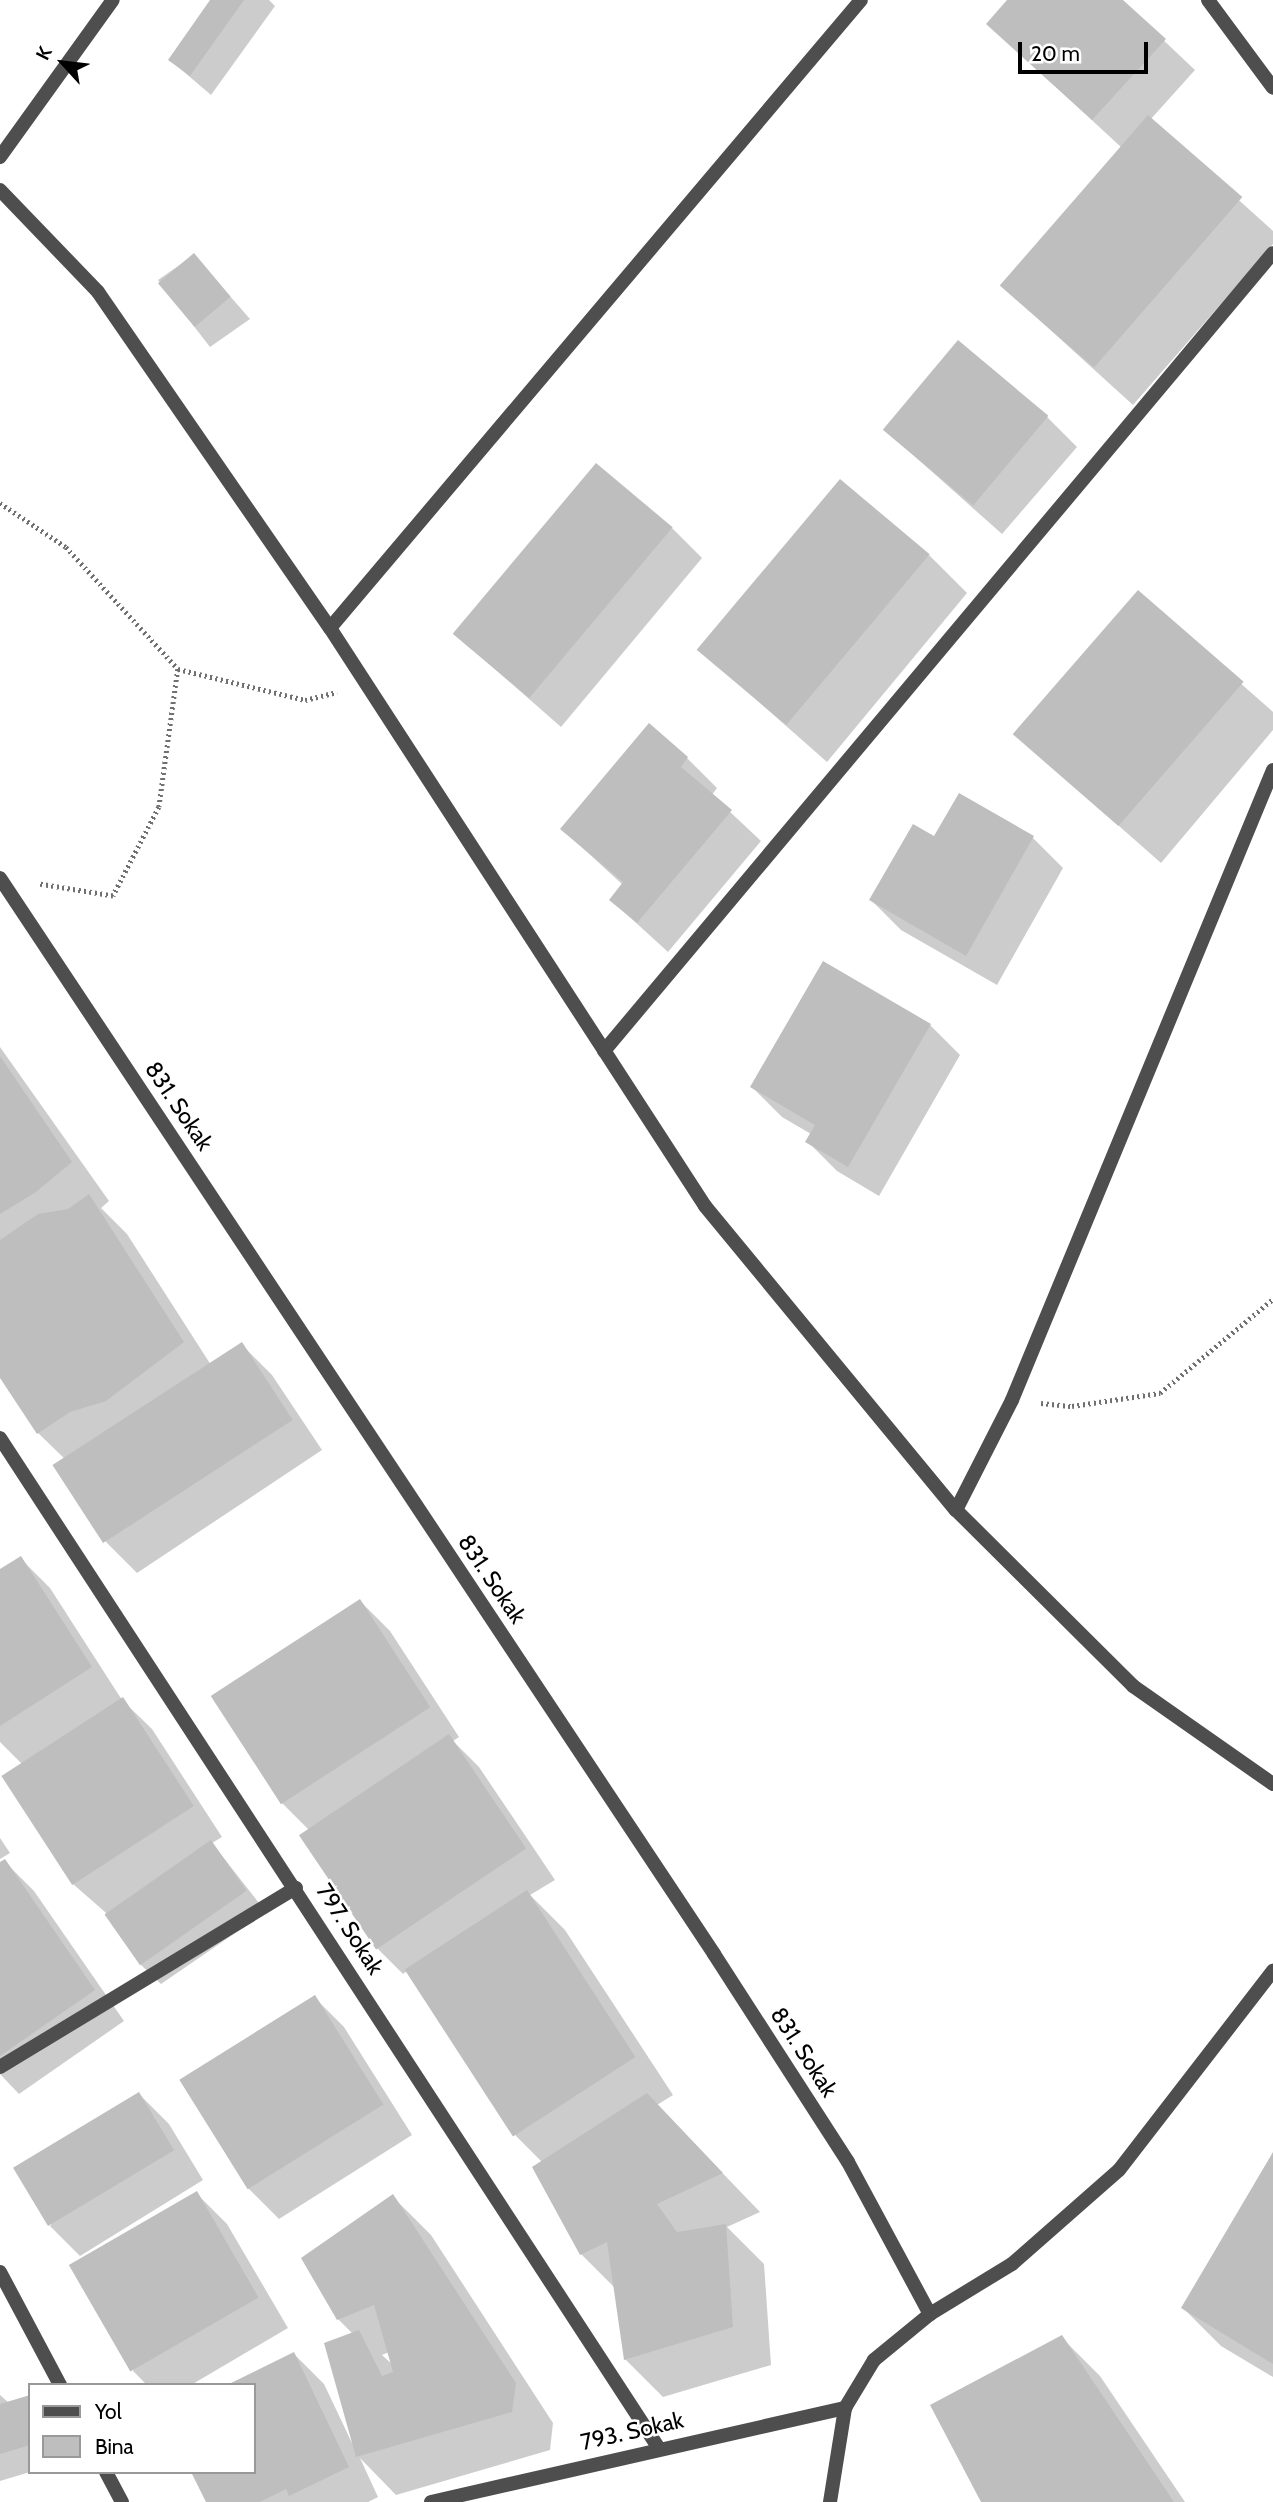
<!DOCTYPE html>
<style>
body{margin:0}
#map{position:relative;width:1273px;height:2502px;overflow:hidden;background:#fff;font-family:Cabin,sans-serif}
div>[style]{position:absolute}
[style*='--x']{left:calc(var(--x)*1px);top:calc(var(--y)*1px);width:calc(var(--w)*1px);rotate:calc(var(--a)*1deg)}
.shadow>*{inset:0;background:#0003}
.building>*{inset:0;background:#bebebe;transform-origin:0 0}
.path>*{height:4.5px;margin-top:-2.25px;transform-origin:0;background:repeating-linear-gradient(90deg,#707070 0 2px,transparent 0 5.5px)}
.minor>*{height:14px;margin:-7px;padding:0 7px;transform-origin:7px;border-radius:7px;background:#4e4e4e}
span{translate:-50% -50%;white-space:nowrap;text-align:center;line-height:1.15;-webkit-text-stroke:5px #fff;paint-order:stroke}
.street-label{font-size:23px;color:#000}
.legend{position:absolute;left:28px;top:2383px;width:228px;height:91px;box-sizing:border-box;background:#fff;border:2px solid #999;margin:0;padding:9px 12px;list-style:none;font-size:21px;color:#000}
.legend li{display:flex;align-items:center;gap:14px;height:35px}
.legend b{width:35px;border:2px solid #999}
.north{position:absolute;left:28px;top:28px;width:70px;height:70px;-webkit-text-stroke:5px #fff;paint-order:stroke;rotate:297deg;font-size:19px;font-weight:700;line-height:28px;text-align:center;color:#000}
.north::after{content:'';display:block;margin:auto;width:24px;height:32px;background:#000;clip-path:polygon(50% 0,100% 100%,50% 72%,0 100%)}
.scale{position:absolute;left:1018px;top:42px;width:130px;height:32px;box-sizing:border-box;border:4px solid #000;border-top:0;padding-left:9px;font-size:21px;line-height:24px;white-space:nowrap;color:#000;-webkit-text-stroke:5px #fff;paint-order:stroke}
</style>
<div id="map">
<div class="shadow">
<div style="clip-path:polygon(212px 0,269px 0,275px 6px,211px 95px,170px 60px)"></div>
<div style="clip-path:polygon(1009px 0,1121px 0,1195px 70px,1150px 120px,1273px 231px,1273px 244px,1133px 405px,1002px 286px,1122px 148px,988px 24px)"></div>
<div style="clip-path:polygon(194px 255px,250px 319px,210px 347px,158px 280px)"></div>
<div style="clip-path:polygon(1047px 417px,1077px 447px,1002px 534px,884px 429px)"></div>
<div style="clip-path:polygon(672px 528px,702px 558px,561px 727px,455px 634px)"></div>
<div style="clip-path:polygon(929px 555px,967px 593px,827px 762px,700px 650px)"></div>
<div style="clip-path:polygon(1138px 593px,1273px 712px,1273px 730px,1161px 863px,1017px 736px)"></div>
<div style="clip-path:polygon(687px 758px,717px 788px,712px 795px,761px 841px,668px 952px,611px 900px,623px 885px,562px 829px)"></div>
<div style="clip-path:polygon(960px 795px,1033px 838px,1063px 868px,997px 985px,901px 930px,871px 900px,935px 839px)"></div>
<div style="clip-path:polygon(930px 1025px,960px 1055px,879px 1196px,837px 1171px,807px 1141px,811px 1134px,782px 1117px,752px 1087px)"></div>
<div style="clip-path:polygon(0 1047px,109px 1201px,101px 1208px,127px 1234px,211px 1365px,242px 1345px,272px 1375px,322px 1450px,137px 1573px,107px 1543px,57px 1468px,67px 1461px,38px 1433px,0 1375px)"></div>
<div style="clip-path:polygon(20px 1558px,50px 1588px,122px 1700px,152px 1729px,222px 1837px,212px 1843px,266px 1912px,161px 1984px,140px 1964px,105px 1912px,73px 1884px,22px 1764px,0 1742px,0 1571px)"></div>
<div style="clip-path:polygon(360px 1601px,390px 1631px,459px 1737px,453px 1741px,479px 1767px,555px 1880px,530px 1895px,565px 1930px,673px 2095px,657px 2105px,760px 2212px,727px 2227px,764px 2264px,771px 2365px,663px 2397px,625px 2359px,615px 2288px,581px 2254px,542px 2162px,516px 2136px,407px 1971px,403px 1974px,373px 1944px,308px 1829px,282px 1803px)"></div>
<div style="clip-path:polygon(0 1838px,10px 1853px,0 1859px)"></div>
<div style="clip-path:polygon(4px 1861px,34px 1891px,124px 2021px,19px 2094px,0 2074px,0 1864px)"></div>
<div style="clip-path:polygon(314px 1997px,344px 2027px,412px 2135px,279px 2219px,249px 2189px,181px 2081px)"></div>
<div style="clip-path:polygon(139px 2094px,169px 2124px,203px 2180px,80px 2256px,50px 2226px)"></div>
<div style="clip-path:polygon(1273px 2156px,1273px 2377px,1221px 2346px,1183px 2308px)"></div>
<div style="clip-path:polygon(197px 2194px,227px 2224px,288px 2328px,191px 2385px,147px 2385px,133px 2371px)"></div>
<div style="clip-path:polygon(evenodd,393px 2197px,431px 2235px,553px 2423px,550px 2450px,396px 2495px,360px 2458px,378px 2497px,368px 2502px,208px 2502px,254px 2472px,254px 2385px,294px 2354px,324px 2384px,352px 2443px,353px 2334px,338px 2319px,393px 2197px,389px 2352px,394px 2366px,382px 2355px,389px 2352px)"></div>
<div style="clip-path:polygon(1062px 2338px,1100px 2376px,1185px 2502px,983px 2502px)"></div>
<div style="clip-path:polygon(0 2395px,9px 2403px,30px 2397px,30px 2472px,0 2481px)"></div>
</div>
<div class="building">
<div style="clip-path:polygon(210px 0,244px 0,190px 76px,168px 60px)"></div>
<div style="clip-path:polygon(1007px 0,1123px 0,1166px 39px,1092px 120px,986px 24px)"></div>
<div style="left:1148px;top:115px;width:125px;height:226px;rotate:41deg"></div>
<div style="left:194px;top:253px;width:57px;height:47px;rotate:50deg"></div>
<div style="left:958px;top:340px;width:118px;height:117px;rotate:40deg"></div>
<div style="left:596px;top:463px;width:100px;height:223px;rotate:40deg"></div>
<div style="left:840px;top:479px;width:117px;height:223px;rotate:40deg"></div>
<div style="left:1138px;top:590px;width:140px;height:191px;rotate:41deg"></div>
<div style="clip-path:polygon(649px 723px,688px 757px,681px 767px,732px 810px,637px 923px,609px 900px,623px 882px,560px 829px)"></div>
<div style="clip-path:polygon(959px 793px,1034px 836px,966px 956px,869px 900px,913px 824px,934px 836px)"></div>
<div style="clip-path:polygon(823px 961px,931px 1024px,848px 1167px,805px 1142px,815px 1125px,750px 1087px)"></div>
<div style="clip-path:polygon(0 1056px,72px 1162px,36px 1192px,0 1214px)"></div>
<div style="clip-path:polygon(89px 1194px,184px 1342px,106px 1401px,70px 1412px,37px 1434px,0 1378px,0 1240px,38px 1214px,68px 1209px)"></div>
<div style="left:242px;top:1342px;width:93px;height:226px;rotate:57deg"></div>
<div style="clip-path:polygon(21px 1556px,92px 1667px,0 1726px,0 1569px)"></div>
<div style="left:360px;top:1599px;width:129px;height:178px;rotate:57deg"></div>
<div style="left:123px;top:1697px;width:130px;height:145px;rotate:57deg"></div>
<div style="left:449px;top:1734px;width:138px;height:181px;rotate:56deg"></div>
<div style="left:211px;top:1840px;width:62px;height:130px;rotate:55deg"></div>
<div style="clip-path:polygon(5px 1859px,95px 1990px,0 2056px,0 1862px)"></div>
<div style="left:527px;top:1890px;width:199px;height:146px;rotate:57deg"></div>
<div style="left:315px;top:1995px;width:129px;height:160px;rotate:58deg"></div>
<div style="left:139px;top:2092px;width:68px;height:147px;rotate:59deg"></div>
<div style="clip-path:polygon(647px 2093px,723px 2173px,657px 2204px,677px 2232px,726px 2224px,733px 2327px,624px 2360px,607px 2242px,580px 2255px,532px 2167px)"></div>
<div style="clip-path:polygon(1273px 2152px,1273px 2364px,1181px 2308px)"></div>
<div style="left:197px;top:2191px;width:123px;height:148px;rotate:60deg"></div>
<div style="clip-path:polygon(393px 2194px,516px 2383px,512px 2412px,356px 2457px,324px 2343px,359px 2330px,382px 2376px,393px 2372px,374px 2305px,337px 2320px,301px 2258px)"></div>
<div style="clip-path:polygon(1062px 2335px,1174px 2502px,981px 2502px,930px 2405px)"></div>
<div style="clip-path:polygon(294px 2352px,349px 2467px,289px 2496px,286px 2489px,260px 2502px,206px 2502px,191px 2472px,254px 2472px,254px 2385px,227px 2385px)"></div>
<div style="clip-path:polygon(30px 2395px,30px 2445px,0 2454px,0 2404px)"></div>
</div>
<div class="path">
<div style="--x:0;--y:503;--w:79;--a:33.7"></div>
<div style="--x:66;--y:547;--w:166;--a:47.4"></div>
<div style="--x:178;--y:669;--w:139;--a:97.8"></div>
<div style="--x:159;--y:807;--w:100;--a:117.3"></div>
<div style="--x:113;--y:896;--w:75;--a:-170.8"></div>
<div style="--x:178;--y:669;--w:131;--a:13.7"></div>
<div style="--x:305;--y:700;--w:33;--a:-14"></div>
<div style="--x:1041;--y:1403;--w:31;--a:6"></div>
<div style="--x:1072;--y:1406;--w:89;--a:-8.4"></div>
<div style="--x:1160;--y:1393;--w:147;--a:-39.8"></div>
</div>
<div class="minor">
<div style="--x:1208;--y:0;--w:109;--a:53.5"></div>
<div style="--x:0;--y:157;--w:193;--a:-54.3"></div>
<div style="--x:0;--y:190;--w:141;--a:46.1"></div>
<div style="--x:98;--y:292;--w:408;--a:55.4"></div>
<div style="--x:330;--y:628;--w:689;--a:57.02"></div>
<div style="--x:705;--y:1206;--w:394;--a:50.5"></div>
<div style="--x:956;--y:1510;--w:250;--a:44.8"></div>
<div style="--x:1133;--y:1686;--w:171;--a:35"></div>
<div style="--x:330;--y:628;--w:822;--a:-49.78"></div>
<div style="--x:0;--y:878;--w:1291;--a:56.43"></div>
<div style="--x:714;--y:1954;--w:247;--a:57.2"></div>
<div style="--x:848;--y:2162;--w:173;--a:61.7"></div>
<div style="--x:604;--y:1051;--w:1041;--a:-50.03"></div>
<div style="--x:0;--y:1438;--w:1205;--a:56.89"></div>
<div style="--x:956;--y:1510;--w:123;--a:-63"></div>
<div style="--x:1012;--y:1400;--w:682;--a:-67.5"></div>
<div style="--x:0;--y:2067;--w:346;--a:-31.2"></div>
<div style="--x:0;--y:2272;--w:128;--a:62"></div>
<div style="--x:106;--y:2472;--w:34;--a:62"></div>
<div style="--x:431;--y:2502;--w:425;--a:-12.8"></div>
<div style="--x:830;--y:2502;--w:95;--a:-80.9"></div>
<div style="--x:845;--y:2408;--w:56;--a:-58.9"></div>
<div style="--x:874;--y:2360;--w:72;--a:-39.4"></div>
<div style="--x:930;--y:2314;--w:96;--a:-31.4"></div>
<div style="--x:1012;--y:2264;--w:142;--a:-41.3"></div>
<div style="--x:1119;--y:2170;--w:252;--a:-52.3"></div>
</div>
<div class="street-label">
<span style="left:179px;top:1106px;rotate:56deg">831. Sokak</span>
<span style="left:492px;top:1579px;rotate:56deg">831. Sokak</span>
<span style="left:350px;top:1929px;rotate:57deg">797. Sokak</span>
<span style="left:804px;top:2052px;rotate:57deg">831. Sokak</span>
<span style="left:632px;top:2431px;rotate:-13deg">793. Sokak</span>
</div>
<ul class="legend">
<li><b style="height:9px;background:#4e4e4e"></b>Yol</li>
<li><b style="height:19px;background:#bebebe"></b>Bina</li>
</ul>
<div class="north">K</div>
<div class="scale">20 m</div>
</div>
